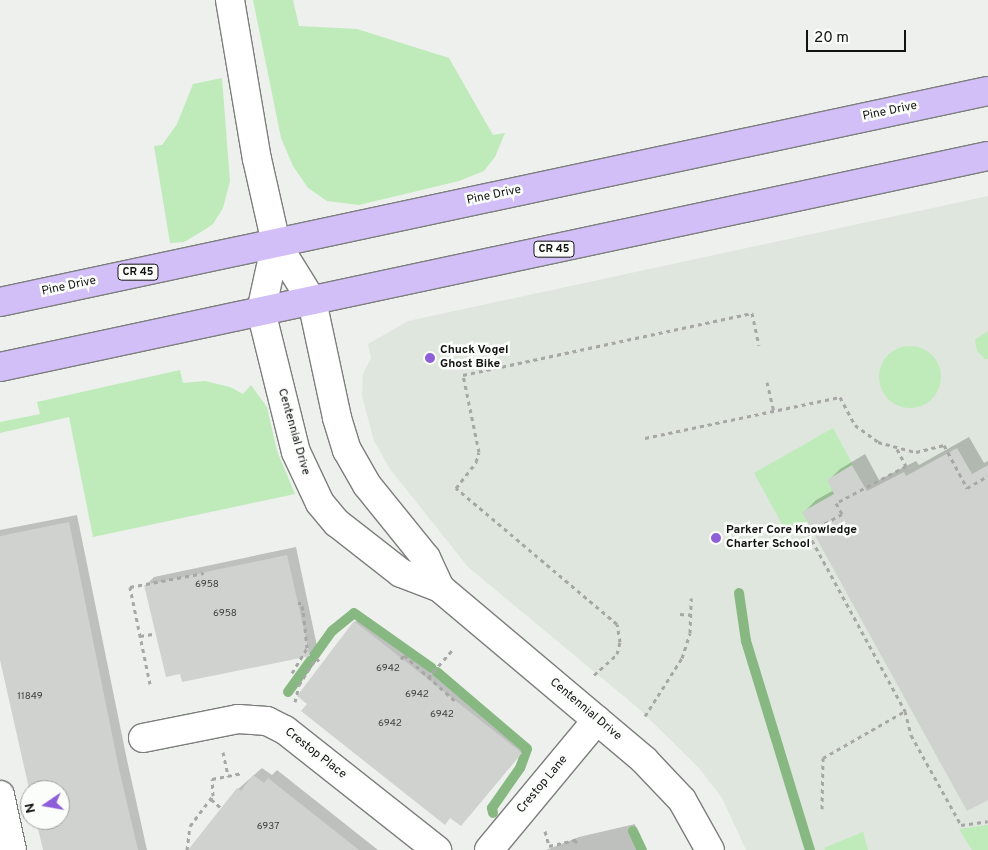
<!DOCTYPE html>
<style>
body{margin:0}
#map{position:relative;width:988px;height:850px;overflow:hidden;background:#eef0ed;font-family:Overpass,sans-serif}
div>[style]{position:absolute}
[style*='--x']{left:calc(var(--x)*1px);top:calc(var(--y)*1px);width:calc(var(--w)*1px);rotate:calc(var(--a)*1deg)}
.built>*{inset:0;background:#dee6dd}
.green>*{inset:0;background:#beebb9}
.round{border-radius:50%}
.shadow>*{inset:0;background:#0003}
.stream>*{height:10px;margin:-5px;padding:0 5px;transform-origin:5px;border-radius:5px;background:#88b882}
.building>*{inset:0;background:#d0d2d0}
.path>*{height:3px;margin-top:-1.5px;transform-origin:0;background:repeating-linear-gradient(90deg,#a7a8a6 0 4px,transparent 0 8px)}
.roads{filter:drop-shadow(1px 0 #7c7e7c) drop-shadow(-1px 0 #7c7e7c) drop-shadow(0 1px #7c7e7c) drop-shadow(0 -1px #7c7e7c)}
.minor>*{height:28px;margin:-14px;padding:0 14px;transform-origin:14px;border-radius:14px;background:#fff}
.major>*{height:28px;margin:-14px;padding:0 14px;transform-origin:14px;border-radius:14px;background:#d2bff8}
.dots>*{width:14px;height:14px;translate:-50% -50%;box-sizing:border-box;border:2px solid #fbfdfb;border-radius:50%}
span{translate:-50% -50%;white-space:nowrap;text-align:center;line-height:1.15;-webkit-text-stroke:5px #fbfdfb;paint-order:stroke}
.number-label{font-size:10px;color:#414241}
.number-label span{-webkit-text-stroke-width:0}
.shield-label span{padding:1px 4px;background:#fbfdfb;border:1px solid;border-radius:4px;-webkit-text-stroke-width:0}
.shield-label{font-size:11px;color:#111211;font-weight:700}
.street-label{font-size:12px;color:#111211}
.poi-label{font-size:12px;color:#111211;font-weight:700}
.left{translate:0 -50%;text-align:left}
.north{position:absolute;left:20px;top:780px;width:50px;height:50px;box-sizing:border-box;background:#fbfdfb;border:1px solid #9d9f9d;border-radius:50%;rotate:258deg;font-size:14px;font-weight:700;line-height:20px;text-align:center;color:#111211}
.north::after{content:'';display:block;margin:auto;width:18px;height:22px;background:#8d5fd8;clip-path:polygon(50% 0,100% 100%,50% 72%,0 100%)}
.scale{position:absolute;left:806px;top:30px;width:100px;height:22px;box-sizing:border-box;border:2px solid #111211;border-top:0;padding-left:6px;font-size:15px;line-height:18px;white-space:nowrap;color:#111211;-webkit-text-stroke:4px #fbfdfb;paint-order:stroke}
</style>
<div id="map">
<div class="built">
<div style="clip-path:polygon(988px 196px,988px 850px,746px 850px,722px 798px,699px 768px,638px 708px,468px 567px,390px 469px,374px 441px,362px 396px,363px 374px,371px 358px,368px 344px,408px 321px)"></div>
</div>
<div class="green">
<div style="clip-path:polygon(253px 0,293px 0,299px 26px,357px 29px,449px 58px,493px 135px,505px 133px,495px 157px,484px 171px,459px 181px,359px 205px,327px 201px,308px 188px,293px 166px,281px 138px)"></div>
<div style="clip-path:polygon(222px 78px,230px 181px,223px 208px,213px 224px,201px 232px,184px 242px,170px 243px,154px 146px,162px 145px,177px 124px,193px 84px)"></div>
<div style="clip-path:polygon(988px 331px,988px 359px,985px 359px,977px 351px,975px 340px)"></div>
<div class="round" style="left:879px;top:346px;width:62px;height:62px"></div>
<div style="clip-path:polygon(180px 370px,183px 383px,205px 381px,230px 387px,243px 394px,251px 385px,267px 407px,277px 451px,295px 494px,93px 537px,69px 417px,0 433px,0 422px,40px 414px,37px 402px)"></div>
<div style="clip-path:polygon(833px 428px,863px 484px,837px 511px,804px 530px,802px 527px,788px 535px,754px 473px)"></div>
<div style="clip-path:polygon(988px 825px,988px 850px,972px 850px,959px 829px)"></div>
<div style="clip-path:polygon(863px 832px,868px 850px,825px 850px,824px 848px)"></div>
</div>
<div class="shadow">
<div style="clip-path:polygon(969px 437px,984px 463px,988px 461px,988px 799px,804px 512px,816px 500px,834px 490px,828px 481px,840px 469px,865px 454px,879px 480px,916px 461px,919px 465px)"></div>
<div style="clip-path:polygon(77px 515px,127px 760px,147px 850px,44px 850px,37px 820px,60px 820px,60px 790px,31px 790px,0 644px,0 530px)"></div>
<div style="clip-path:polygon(296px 547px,317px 646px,309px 655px,146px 585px,154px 577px)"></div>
<div style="clip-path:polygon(363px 614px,529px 744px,469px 816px,308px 704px,355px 622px)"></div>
<div style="clip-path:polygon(262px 768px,272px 775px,277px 770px,378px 850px,198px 850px,238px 789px)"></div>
<div style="clip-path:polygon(635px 824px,641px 850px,546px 850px,579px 837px)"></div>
</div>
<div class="stream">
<div style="--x:739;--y:593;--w:49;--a:81.7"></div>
<div style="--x:746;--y:641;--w:219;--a:73"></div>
<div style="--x:437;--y:672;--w:118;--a:40.5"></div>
<div style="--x:527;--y:749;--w:20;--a:110"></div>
<div style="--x:520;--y:768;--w:49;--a:125"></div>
<div style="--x:492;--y:808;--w:5;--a:79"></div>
<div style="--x:288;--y:692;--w:75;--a:-54.2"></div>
<div style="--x:332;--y:631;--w:28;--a:-39"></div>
<div style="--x:354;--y:613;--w:95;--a:35.2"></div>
<div style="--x:633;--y:831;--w:21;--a:65"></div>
</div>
<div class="building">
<div style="clip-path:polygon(957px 448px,972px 474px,988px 465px,988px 800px,967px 811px,802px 512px,834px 494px,827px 480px,852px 465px,867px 491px,904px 472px,906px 476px)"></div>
<div style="clip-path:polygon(69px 522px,119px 769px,138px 850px,43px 850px,36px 820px,60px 820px,60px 790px,30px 790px,30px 793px,0 660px,0 536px)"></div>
<div style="clip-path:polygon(287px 555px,310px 656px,182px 682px,180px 674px,166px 677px,144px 585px)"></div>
<div style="clip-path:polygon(354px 621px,522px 753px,461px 826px,450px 818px,445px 825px,301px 711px,307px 704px,297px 696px)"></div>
<div style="clip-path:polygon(253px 775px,264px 783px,268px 778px,359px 850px,188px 850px,237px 788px,241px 791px)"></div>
</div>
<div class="path">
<div style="--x:767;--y:382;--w:31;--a:77"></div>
<div style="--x:645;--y:438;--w:199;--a:-11.9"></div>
<div style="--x:840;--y:397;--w:32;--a:62"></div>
<div style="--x:855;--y:425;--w:29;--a:36"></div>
<div style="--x:878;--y:442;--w:39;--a:15"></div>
<div style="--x:916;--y:452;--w:29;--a:-14"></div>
<div style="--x:944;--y:445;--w:49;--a:61.9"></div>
<div style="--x:967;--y:488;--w:24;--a:-30"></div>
<div style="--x:897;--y:449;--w:19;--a:62"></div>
<div style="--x:906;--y:466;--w:79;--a:152.1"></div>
<div style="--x:836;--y:503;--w:13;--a:61"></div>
<div style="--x:842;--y:514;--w:39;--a:151"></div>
<div style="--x:808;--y:533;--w:203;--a:61.4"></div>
<div style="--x:905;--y:711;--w:25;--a:76"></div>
<div style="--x:911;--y:735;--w:103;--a:60.9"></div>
<div style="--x:961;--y:825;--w:27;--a:-8"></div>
<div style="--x:806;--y:529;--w:4;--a:63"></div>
<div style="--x:680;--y:614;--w:12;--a:5"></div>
<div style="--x:140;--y:636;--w:13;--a:-9"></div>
<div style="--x:401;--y:659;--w:5;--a:-53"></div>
<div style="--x:404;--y:655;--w:69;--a:42"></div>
<div style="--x:292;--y:673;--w:29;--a:-59"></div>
<div style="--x:307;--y:648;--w:38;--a:-96"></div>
<div style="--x:303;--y:610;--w:7;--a:-106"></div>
<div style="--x:301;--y:603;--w:3;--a:180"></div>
<div style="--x:594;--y:675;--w:31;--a:-42"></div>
<div style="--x:617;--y:654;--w:12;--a:-76"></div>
<div style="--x:620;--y:642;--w:18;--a:-99"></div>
<div style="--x:617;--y:624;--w:211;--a:-139.8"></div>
<div style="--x:456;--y:488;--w:33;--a:-52"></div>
<div style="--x:476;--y:462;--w:10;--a:-73"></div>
<div style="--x:479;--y:452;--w:79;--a:-101.7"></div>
<div style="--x:463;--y:375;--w:296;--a:-12.1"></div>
<div style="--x:752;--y:313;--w:33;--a:78"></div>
<div style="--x:428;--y:678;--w:37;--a:-49"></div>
<div style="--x:150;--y:684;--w:99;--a:-101.7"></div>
<div style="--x:130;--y:587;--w:75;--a:-10.7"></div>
<div style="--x:295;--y:702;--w:17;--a:-77"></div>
<div style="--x:299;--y:685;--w:32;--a:-58"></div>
<div style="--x:316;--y:658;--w:6;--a:45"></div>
<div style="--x:645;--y:716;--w:69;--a:-57.5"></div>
<div style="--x:682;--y:658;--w:26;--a:-72"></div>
<div style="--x:690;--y:633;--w:35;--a:-88"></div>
<div style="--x:223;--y:752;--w:25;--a:78"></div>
<div style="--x:211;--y:799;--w:13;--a:42"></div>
<div style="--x:822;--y:809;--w:51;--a:-88.9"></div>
<div style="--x:823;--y:758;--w:95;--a:-29.8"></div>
<div style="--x:545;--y:831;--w:16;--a:75"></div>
<div style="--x:549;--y:846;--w:28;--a:-13"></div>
<div style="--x:576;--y:840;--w:3;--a:90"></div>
<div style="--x:187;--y:850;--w:24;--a:-83"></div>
<div style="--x:190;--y:826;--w:38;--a:-53"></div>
<div style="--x:213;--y:796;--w:17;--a:-93"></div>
<div style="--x:212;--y:779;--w:31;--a:-11"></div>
</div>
<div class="roads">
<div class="minor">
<div style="--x:230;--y:0;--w:161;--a:80.4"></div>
<div style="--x:257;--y:159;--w:86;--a:77.3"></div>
<div style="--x:276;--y:243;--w:68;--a:58.2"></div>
<div style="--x:312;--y:301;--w:120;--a:77.9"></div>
<div style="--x:337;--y:418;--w:34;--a:73"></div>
<div style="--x:347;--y:450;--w:40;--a:60.3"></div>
<div style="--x:367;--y:485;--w:94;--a:51.1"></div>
<div style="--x:426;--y:558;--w:33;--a:65"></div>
<div style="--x:276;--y:243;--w:70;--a:102.4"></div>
<div style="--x:261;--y:311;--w:145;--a:76.1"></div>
<div style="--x:296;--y:452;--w:56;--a:64.8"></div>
<div style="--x:320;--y:503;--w:26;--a:50"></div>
<div style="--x:337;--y:523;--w:81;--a:38"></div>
<div style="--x:401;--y:573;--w:42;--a:21"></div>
<div style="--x:440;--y:588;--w:267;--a:40.1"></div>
<div style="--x:644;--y:760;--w:55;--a:46.5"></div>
<div style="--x:682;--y:800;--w:57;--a:60.8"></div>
<div style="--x:143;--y:738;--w:97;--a:-11.3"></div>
<div style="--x:238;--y:719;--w:29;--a:4"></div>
<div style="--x:267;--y:721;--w:20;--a:27"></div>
<div style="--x:285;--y:730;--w:194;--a:38.3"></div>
<div style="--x:0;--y:795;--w:56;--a:77.7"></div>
<div style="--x:489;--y:850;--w:169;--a:-50.3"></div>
</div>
<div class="major">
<div style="--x:0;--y:302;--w:1010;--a:-12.06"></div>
<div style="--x:0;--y:367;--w:1010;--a:-12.06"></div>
</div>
</div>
<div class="dots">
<div style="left:430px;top:358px;background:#8d5fd8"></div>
<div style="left:716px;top:538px;background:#8d5fd8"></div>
</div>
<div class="number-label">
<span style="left:207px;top:585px">6958</span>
<span style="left:225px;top:614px">6958</span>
<span style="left:388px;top:669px">6942</span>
<span style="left:417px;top:695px">6942</span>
<span style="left:30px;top:697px">11849</span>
<span style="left:442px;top:715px">6942</span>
<span style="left:390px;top:724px">6942</span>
<span style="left:268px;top:827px">6937</span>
</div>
<div class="shield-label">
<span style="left:554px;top:249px">CR 45</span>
<span style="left:138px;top:272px">CR 45</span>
</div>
<div class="street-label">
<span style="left:890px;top:112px;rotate:-12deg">Pine Drive</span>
<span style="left:494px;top:196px;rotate:-12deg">Pine Drive</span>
<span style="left:69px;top:287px;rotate:-12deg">Pine Drive</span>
<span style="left:293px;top:432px;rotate:74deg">Centennial Drive</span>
<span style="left:585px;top:710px;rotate:40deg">Centennial Drive</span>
<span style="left:315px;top:754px;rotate:38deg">Crestop Place</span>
<span style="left:543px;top:785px;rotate:-50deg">Crestop Lane</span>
</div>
<div class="poi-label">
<span class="left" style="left:440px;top:358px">Chuck Vogel<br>Ghost Bike</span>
<span class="left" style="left:726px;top:538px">Parker Core Knowledge<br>Charter School</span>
</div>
<div class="north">N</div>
<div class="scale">20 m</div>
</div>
